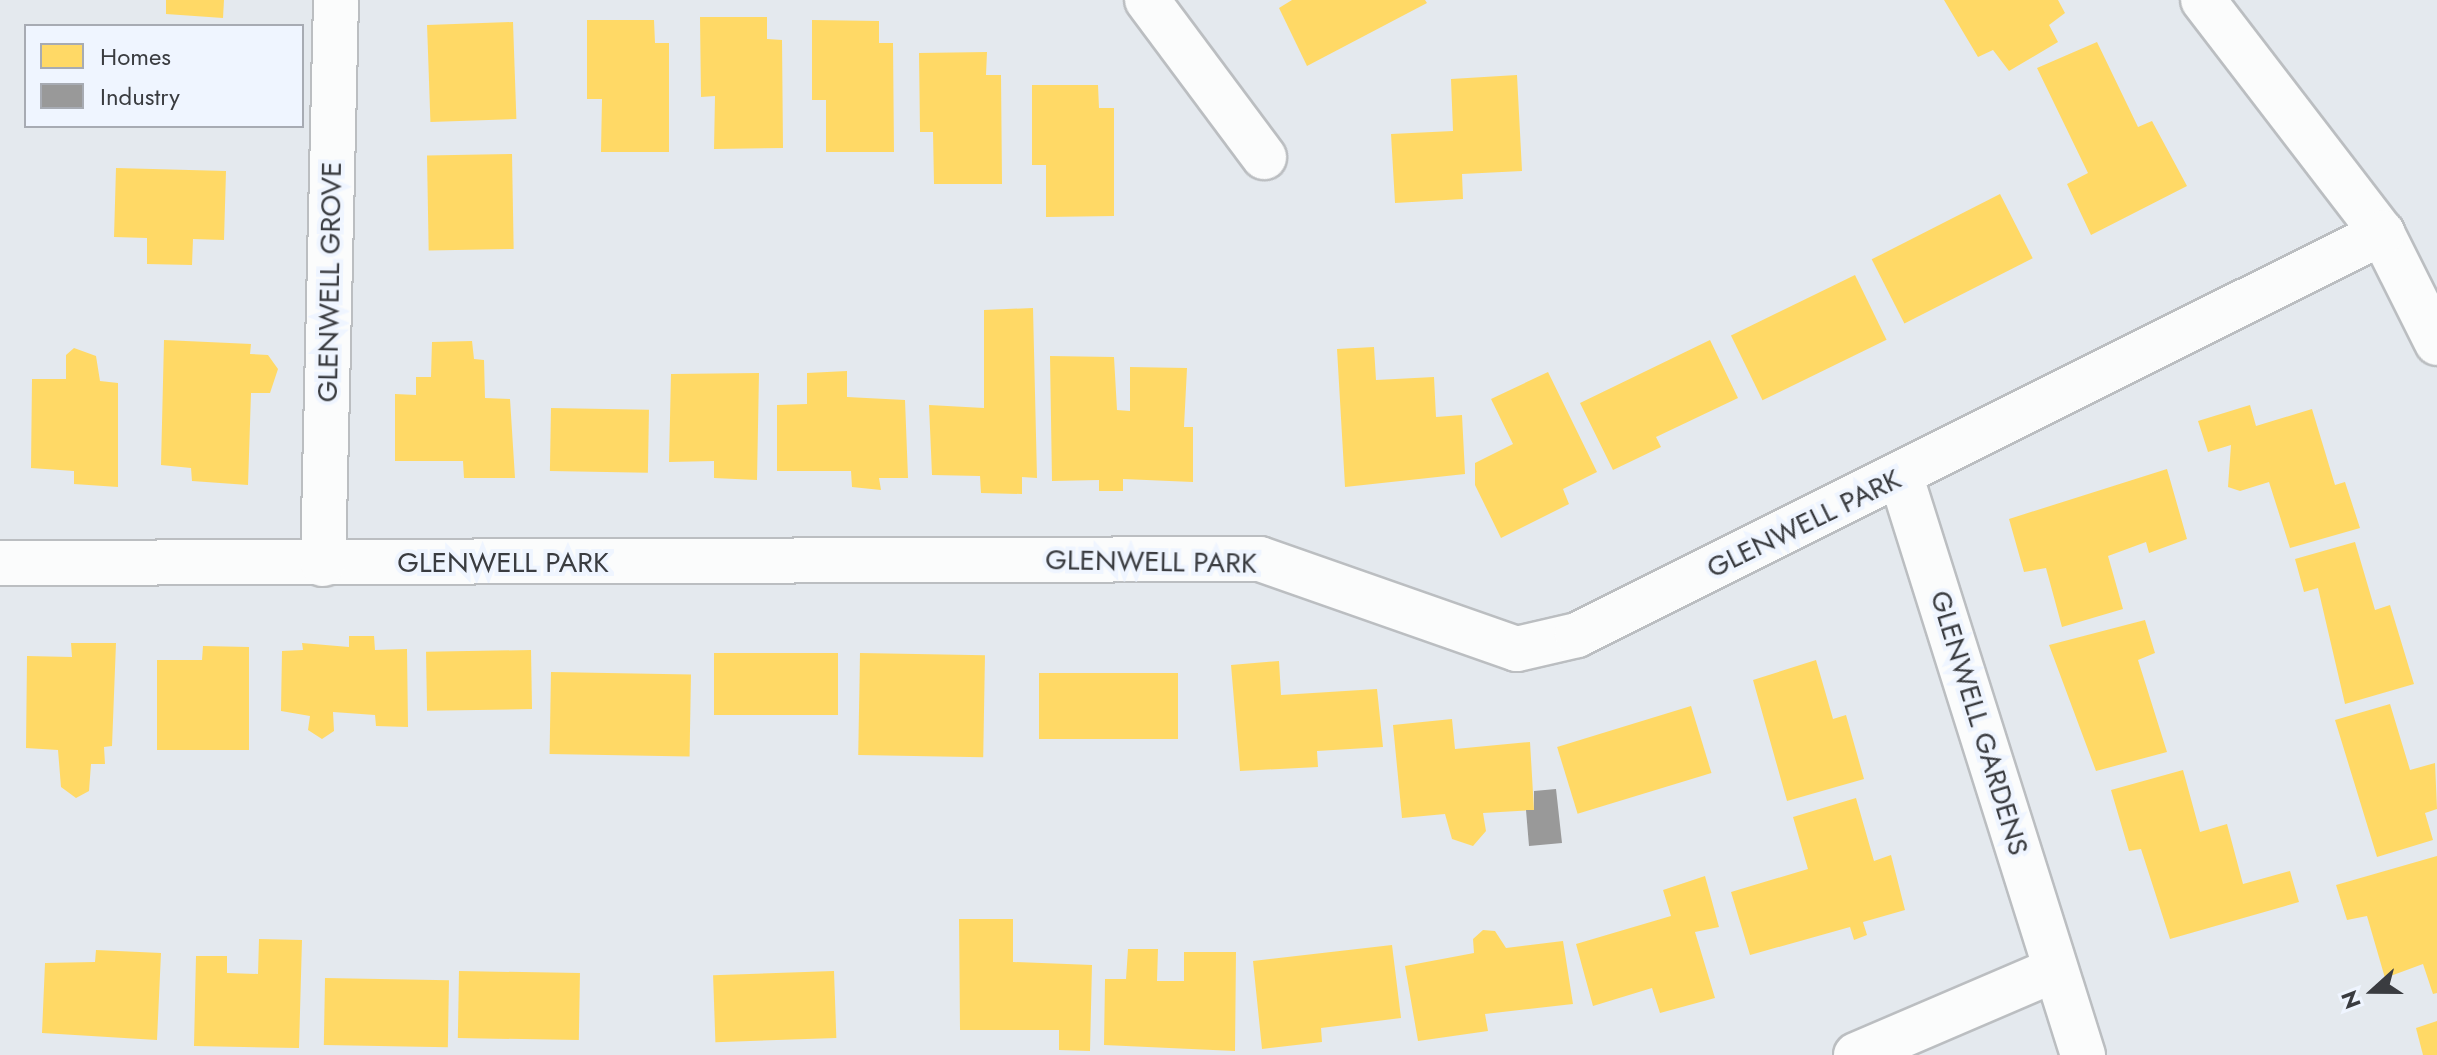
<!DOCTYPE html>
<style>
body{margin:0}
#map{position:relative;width:2437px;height:1055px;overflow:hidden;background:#e4e9ee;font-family:Jost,sans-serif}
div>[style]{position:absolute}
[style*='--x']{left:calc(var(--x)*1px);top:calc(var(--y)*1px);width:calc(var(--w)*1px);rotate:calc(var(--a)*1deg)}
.homes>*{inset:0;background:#ffd966;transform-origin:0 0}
.industry>*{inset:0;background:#999}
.roads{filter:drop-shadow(2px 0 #bbbec1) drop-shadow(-2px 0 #bbbec1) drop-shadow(0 2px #bbbec1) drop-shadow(0 -2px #bbbec1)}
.street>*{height:44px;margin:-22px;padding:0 22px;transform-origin:22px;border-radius:22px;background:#fbfcfc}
span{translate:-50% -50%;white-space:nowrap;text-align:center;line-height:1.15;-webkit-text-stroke:8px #eff5ff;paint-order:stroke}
.street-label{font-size:28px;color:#3a3c40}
.legend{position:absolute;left:24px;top:24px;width:280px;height:104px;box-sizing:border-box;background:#eff5ff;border:2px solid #a7abb3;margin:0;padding:10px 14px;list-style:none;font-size:24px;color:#3a3c40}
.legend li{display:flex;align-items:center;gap:16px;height:40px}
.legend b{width:40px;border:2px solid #a7abb3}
.north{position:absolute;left:2333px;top:951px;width:80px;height:80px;-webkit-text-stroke:6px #eff5ff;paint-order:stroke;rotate:249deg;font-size:22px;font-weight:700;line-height:32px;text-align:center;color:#3a3c40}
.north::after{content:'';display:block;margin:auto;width:28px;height:36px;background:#3a3c40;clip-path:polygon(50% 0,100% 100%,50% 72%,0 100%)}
</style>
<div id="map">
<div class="homes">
<div style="clip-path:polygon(166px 0,224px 0,223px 18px,166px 14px)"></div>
<div style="clip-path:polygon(1292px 0,1425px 0,1427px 3px,1307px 66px,1279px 8px)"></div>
<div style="clip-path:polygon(1944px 0,2058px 0,2065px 13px,2049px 25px,2058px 42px,2009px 71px,1993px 50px,1978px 57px)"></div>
<div style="clip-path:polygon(700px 17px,767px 17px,767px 39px,782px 40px,783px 148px,714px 149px,715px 96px,701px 97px)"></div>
<div style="clip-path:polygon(587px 20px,654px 20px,655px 43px,669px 43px,669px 152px,601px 152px,602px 99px,587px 99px)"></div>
<div style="clip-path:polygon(812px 20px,879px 21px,879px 43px,893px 43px,894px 152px,826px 152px,826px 100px,812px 100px)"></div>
<div style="left:513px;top:22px;width:97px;height:86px;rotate:88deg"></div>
<div style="clip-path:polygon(2097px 42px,2138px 127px,2152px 121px,2187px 186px,2091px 235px,2067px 184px,2088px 173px,2037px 68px)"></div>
<div style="clip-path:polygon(987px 52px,986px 75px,1001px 75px,1002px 184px,934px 184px,933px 132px,920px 132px,919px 53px)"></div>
<div style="clip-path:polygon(1517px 75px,1522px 171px,1462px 174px,1463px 199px,1395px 203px,1391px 134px,1453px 131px,1451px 79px)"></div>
<div style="clip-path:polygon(1032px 85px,1098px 85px,1099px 108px,1114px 108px,1114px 216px,1046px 217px,1046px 165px,1032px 165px)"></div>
<div style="left:512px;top:154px;width:95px;height:85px;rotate:89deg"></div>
<div style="clip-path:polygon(116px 168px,226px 171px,224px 240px,193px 239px,192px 265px,147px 264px,147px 238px,114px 237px)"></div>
<div style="left:2000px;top:194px;width:72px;height:144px;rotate:63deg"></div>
<div style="left:1855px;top:275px;width:72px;height:138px;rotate:64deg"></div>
<div style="clip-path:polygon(1033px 308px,1037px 478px,1022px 477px,1022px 494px,981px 493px,980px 476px,932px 475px,929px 405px,984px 408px,984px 310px)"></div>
<div style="clip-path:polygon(164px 340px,251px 344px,250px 354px,268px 355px,278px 369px,270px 393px,251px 393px,248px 485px,192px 481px,191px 468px,161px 465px)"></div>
<div style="clip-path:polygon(1710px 340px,1738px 398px,1656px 437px,1661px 447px,1613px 470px,1580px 403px)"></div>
<div style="clip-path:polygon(472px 341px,474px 359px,484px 360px,485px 398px,510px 399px,515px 478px,464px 478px,463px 461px,395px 461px,395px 394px,416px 395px,416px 377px,431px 377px,432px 342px)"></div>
<div style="clip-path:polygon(1374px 347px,1376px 380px,1434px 377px,1436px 417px,1462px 415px,1465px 474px,1345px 487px,1337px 349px)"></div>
<div style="clip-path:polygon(74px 348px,96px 356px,100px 381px,118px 383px,118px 487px,74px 484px,74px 471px,31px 468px,32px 379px,66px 379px,66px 355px)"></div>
<div style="clip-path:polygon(1050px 356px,1114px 357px,1117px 410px,1130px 411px,1130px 367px,1187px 368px,1184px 427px,1193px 427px,1193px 482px,1123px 479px,1123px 491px,1099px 491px,1099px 480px,1052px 481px)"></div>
<div style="clip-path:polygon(847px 371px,847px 397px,905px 400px,908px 478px,879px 478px,881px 490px,852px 487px,851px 471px,777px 471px,777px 405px,807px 404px,807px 373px)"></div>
<div style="clip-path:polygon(1548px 372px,1597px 472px,1563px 489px,1569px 504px,1501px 538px,1475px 485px,1475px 463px,1513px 444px,1491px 399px)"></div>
<div style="clip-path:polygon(759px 373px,757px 480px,714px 478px,714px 461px,669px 462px,671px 374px)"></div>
<div style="clip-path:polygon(2250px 405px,2256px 426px,2312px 409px,2335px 485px,2345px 482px,2360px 528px,2290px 548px,2269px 482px,2240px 491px,2228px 487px,2231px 445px,2208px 452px,2198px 421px)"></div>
<div style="left:551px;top:408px;width:98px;height:63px;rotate:1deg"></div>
<div style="clip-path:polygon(2167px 469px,2187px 539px,2149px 553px,2146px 542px,2108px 556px,2123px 609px,2062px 627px,2046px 568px,2024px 572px,2009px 519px)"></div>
<div style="clip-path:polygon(2355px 542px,2375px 610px,2390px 605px,2414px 684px,2345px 704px,2318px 588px,2304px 592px,2295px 559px)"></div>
<div style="clip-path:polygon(2145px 620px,2155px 653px,2138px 660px,2167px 752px,2096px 771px,2049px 645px)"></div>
<div style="clip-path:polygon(349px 636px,374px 636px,375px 650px,407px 649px,408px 727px,376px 726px,375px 715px,333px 712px,334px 731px,322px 739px,308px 730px,310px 716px,281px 711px,282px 651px,303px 650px,302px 643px,349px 647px)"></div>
<div style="clip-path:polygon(71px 643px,116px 643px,112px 746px,104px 747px,105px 764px,91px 764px,89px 791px,76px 798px,61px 787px,58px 750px,26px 748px,27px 656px,72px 657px)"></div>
<div style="clip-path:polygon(203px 646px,249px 647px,249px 750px,157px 750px,157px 660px,202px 660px)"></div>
<div style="left:531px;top:650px;width:59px;height:105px;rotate:89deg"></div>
<div style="left:714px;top:653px;width:124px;height:62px"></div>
<div style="left:860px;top:653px;width:125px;height:102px;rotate:1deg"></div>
<div style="clip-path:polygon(1816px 660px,1833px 719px,1846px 715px,1864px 779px,1787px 801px,1753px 680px)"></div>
<div style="clip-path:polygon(1279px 661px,1281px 695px,1377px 689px,1383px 747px,1317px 751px,1318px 767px,1240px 771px,1231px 665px)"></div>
<div style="left:551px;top:672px;width:140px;height:82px;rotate:1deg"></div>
<div style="left:1178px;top:673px;width:66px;height:139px;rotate:90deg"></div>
<div style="clip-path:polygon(2390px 704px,2410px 770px,2435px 763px,2437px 809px,2425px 813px,2433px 840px,2377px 857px,2335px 720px)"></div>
<div style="left:1691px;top:706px;width:70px;height:140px;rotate:73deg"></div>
<div style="clip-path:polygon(1452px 719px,1455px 749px,1530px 742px,1534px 810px,1483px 813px,1486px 831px,1473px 846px,1452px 839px,1445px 814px,1402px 818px,1393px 725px)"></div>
<div style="clip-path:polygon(2183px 770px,2200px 832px,2227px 824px,2243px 884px,2290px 871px,2299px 902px,2170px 939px,2141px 849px,2129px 851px,2111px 790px)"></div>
<div style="clip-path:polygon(1856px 798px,1874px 861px,1891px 855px,1905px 910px,1863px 922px,1867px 935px,1854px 940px,1850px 927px,1750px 955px,1731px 892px,1808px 869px,1793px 817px)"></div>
<div style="clip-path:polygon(2437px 856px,2437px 993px,2433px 994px,2423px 964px,2385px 978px,2367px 916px,2347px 920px,2336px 885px)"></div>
<div style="clip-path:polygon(1705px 876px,1719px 927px,1695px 932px,1715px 998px,1660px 1013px,1652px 988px,1593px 1006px,1576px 944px,1671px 916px,1663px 890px)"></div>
<div style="clip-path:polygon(959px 919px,1013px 919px,1013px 962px,1092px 965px,1090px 1051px,1059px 1050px,1059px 1030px,960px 1030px)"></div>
<div style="clip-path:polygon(1483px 930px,1495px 931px,1506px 948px,1563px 941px,1573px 1004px,1485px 1014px,1488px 1031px,1418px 1041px,1405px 966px,1474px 953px,1473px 939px)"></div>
<div style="clip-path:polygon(259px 939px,302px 940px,299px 1048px,194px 1046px,196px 956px,227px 956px,227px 973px,258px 974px)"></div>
<div style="clip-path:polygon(1392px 945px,1401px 1018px,1321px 1028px,1322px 1042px,1262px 1049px,1253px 961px)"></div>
<div style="clip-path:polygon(1128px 949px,1158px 949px,1157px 981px,1184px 981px,1184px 952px,1236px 952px,1235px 1051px,1104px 1045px,1105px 979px,1126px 979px)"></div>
<div style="clip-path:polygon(96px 950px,161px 953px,157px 1040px,42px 1033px,45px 963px,95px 962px)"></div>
<div style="left:459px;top:971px;width:121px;height:67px;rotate:1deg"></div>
<div style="left:834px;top:971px;width:67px;height:121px;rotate:88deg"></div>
<div style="left:325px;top:978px;width:124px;height:67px;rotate:1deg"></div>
<div style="clip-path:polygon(2437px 1021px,2437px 1055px,2423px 1055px,2416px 1028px)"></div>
</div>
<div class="industry">
<div style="clip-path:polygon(1556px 789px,1562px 843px,1529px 846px,1526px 810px,1534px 810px,1534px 791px)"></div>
</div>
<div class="roads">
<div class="street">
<div style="--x:1147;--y:0;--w:196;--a:53.3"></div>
<div style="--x:2203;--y:0;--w:294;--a:52.5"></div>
<div style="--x:2382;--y:233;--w:123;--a:63.4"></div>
<div style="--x:1901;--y:477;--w:606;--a:72.52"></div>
<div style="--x:0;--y:563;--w:1260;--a:-0.18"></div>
<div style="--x:1260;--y:559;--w:272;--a:19.3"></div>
<div style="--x:1517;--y:649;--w:62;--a:-13.1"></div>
<div style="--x:1577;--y:635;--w:900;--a:-26.54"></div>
<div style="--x:323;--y:564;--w:564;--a:-88.68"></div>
<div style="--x:1856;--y:1055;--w:213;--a:-23.2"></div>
</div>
</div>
<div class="street-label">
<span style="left:330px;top:282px;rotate:-89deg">GLENWELL GROVE</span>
<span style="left:1804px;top:524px;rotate:-26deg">GLENWELL PARK</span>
<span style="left:1151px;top:562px;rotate:1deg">GLENWELL PARK</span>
<span style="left:503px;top:563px">GLENWELL PARK</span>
<span style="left:1979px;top:723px;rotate:73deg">GLENWELL GARDENS</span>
</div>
<ul class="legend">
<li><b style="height:22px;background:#ffd966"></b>Homes</li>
<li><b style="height:22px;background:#999"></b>Industry</li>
</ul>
<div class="north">N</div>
</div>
